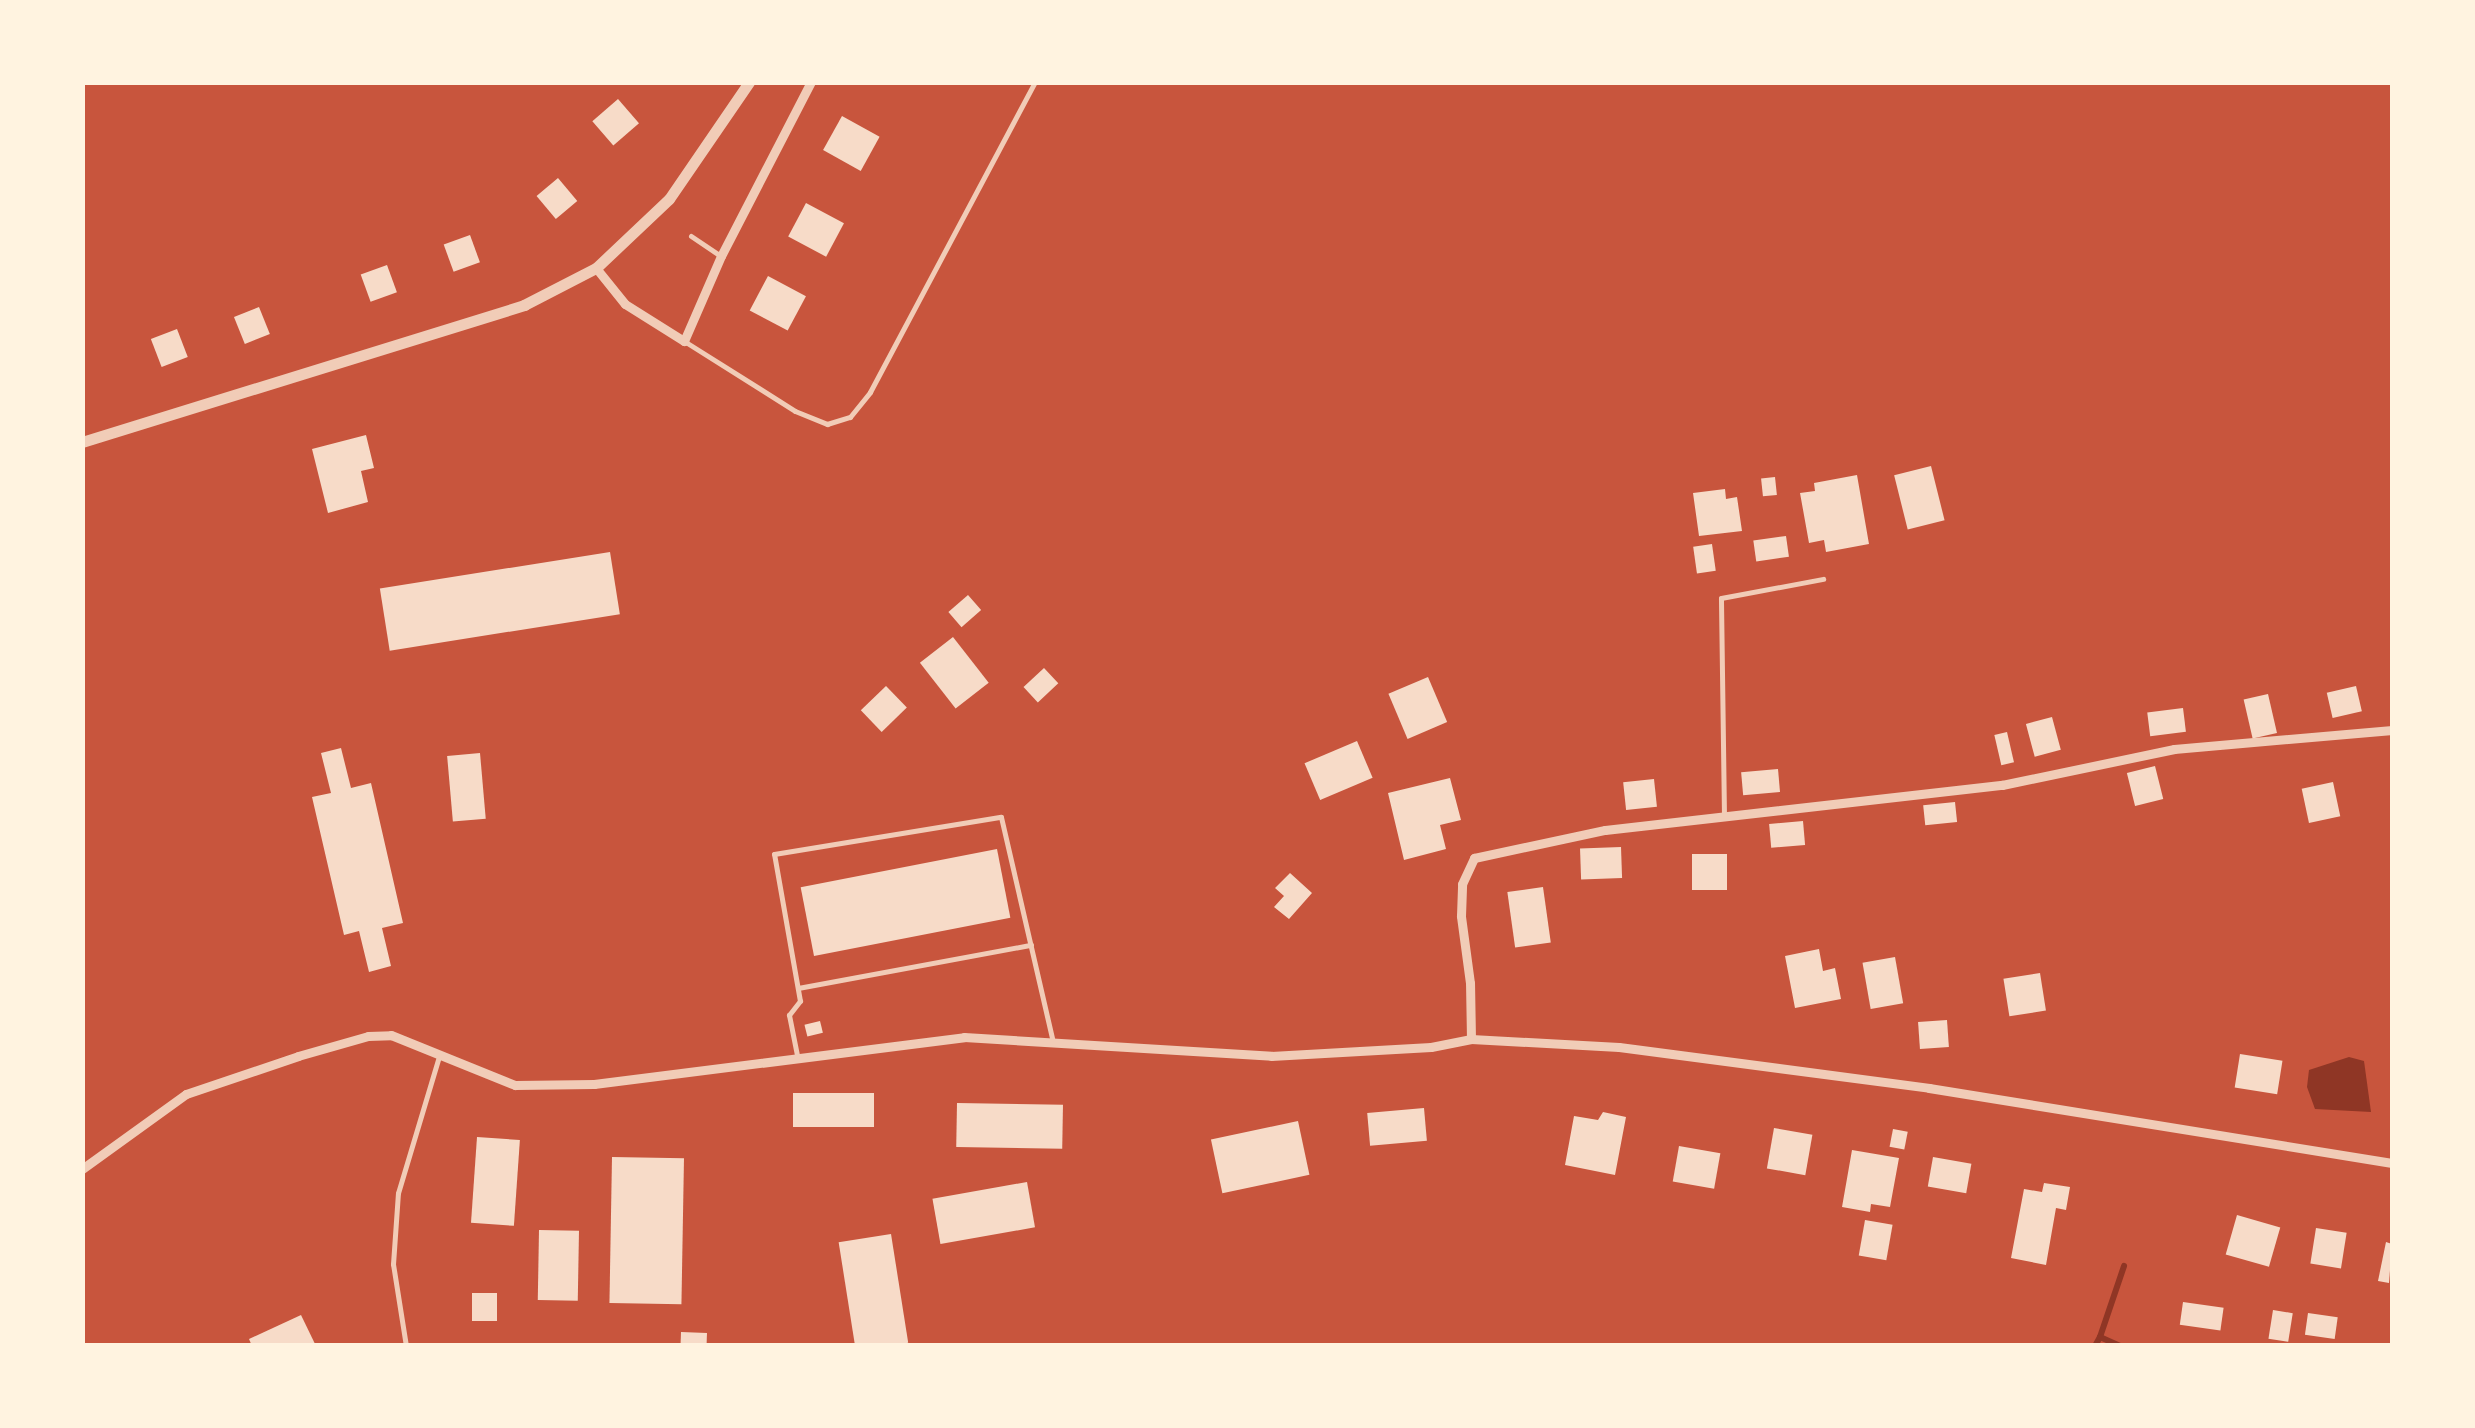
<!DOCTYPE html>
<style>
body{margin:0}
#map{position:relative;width:2475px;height:1428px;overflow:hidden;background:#c8553d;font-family:"IBM Plex Sans",sans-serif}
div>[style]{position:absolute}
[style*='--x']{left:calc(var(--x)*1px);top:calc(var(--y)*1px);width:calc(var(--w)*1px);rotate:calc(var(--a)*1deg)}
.water>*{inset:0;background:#8f3625}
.stream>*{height:6px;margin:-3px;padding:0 3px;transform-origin:3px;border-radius:3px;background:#8f3625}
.building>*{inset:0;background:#f7dbc8;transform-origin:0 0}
.service>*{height:5px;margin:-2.5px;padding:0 2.5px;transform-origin:2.5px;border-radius:2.5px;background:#f1ccb7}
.minor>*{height:9px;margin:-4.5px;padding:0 4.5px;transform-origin:4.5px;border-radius:4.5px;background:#f1ccb7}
.tertiary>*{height:11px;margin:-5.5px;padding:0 5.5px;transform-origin:5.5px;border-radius:5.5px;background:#f1ccb7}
span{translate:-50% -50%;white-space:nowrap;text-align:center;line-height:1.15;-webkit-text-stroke:8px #fff3e0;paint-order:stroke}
.frame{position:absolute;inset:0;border:85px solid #fff3e0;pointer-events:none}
</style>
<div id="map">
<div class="water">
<div style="clip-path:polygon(2349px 1057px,2364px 1061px,2371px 1112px,2315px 1109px,2307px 1087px,2309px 1070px)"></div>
</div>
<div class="stream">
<div style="--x:2100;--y:1337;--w:75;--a:-71.3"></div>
<div style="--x:2095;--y:1346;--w:10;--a:-61"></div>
<div style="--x:2100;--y:1337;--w:22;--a:24"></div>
</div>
<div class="building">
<div style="left:618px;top:99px;width:32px;height:34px;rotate:49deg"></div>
<div style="left:842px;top:116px;width:43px;height:39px;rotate:29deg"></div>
<div style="left:558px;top:178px;width:30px;height:28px;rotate:50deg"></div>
<div style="left:806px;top:203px;width:43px;height:38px;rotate:28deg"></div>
<div style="left:470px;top:235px;width:29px;height:28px;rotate:70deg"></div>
<div style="left:387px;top:265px;width:29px;height:28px;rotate:70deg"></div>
<div style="left:768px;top:276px;width:43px;height:39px;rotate:28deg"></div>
<div style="left:259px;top:307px;width:29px;height:27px;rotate:68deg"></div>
<div style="left:177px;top:329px;width:30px;height:28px;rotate:69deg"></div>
<div style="clip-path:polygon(366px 435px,374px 468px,361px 471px,368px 502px,328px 513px,312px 449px)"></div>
<div style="left:1931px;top:466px;width:56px;height:38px;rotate:76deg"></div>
<div style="clip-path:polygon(1857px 475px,1869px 544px,1826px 552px,1824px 540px,1809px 543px,1800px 493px,1815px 491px,1814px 483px)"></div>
<div style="left:1775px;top:477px;width:18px;height:14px;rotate:84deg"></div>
<div style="clip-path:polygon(1725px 489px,1726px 499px,1737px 497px,1742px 531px,1699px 536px,1693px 493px)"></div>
<div style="left:1786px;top:536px;width:21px;height:33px;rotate:82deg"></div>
<div style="left:1712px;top:544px;width:27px;height:19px;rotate:82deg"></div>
<div style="left:610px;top:552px;width:63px;height:233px;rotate:81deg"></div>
<div style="left:968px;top:595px;width:20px;height:26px;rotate:49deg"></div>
<div style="left:953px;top:637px;width:58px;height:42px;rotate:52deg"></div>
<div style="left:1044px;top:668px;width:21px;height:28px;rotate:47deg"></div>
<div style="left:1428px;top:677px;width:49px;height:43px;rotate:67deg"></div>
<div style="left:886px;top:686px;width:30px;height:35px;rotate:46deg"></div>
<div style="left:2356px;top:686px;width:26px;height:30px;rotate:77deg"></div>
<div style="left:2268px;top:694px;width:40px;height:25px;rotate:77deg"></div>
<div style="left:2183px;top:708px;width:24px;height:36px;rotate:83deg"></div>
<div style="left:2052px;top:717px;width:34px;height:27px;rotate:75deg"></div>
<div style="left:2007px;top:732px;width:31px;height:13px;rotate:77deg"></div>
<div style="left:1357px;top:741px;width:40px;height:57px;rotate:67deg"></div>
<div style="clip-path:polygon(341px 748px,351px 788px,371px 783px,403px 923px,382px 928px,391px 966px,369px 972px,359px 931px,344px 935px,312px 797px,331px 793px,321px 753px)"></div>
<div style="left:480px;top:753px;width:66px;height:33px;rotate:85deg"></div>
<div style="left:2155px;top:766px;width:34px;height:29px;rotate:76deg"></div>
<div style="left:1778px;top:769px;width:23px;height:37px;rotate:85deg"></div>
<div style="clip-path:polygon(1450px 778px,1461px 820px,1440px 825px,1446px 849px,1404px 860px,1388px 793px)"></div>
<div style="left:1654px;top:779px;width:28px;height:31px;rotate:84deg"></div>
<div style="left:2333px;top:782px;width:35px;height:32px;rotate:78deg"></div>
<div style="left:1955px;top:802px;width:20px;height:32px;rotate:84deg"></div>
<div style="left:1803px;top:821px;width:24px;height:34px;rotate:85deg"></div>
<div style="left:1621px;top:847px;width:31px;height:41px;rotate:88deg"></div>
<div style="left:997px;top:849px;width:70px;height:200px;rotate:79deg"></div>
<div style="left:1692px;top:854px;width:35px;height:36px"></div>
<div style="clip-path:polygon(1290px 873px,1312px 893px,1289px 919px,1274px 907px,1284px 896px,1275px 888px)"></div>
<div style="left:1543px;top:887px;width:56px;height:36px;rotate:82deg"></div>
<div style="clip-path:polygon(1819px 949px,1823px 971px,1835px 968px,1841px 999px,1795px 1008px,1785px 956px)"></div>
<div style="left:1895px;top:957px;width:47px;height:33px;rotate:80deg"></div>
<div style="left:2040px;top:973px;width:38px;height:37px;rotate:81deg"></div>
<div style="left:1947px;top:1020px;width:27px;height:29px;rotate:86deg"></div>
<div style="left:820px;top:1021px;width:12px;height:16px;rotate:76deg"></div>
<div style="left:2240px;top:1054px;width:43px;height:34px;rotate:9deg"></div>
<div style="left:874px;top:1093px;width:34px;height:81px;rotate:90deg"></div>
<div style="left:957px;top:1103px;width:106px;height:44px;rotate:1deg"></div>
<div style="left:1424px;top:1108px;width:33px;height:57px;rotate:85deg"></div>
<div style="clip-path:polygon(1603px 1112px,1626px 1117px,1615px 1175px,1565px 1165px,1574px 1116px,1598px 1120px)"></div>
<div style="left:1298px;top:1121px;width:55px;height:89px;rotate:78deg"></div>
<div style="left:1774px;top:1128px;width:39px;height:41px;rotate:10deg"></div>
<div style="left:1893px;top:1129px;width:15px;height:18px;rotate:11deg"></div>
<div style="left:477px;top:1137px;width:43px;height:86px;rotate:4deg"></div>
<div style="left:1679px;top:1146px;width:42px;height:36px;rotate:10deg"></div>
<div style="clip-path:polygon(1852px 1150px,1899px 1158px,1890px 1207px,1871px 1204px,1870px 1212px,1842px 1207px)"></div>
<div style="left:612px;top:1157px;width:72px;height:146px;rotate:1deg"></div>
<div style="left:1933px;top:1157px;width:39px;height:30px;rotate:10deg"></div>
<div style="left:1027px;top:1182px;width:46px;height:96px;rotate:80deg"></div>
<div style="clip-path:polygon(2044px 1183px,2070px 1187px,2066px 1210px,2056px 1208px,2046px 1265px,2011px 1258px,2024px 1189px,2042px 1192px)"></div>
<div style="left:2237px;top:1215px;width:45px;height:41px;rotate:16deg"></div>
<div style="left:1865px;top:1220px;width:28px;height:36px;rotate:10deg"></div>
<div style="left:2316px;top:1228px;width:31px;height:36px;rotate:9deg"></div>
<div style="left:539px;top:1230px;width:40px;height:70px;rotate:1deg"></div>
<div style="left:891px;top:1234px;width:110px;height:53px;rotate:81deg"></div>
<div style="clip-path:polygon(2386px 1242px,2392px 1244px,2389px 1283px,2378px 1281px)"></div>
<div style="left:472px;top:1293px;width:25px;height:28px"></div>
<div style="left:2183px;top:1302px;width:41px;height:23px;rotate:8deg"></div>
<div style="left:2273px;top:1310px;width:20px;height:29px;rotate:9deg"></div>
<div style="left:2308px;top:1313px;width:30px;height:22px;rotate:8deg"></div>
<div style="clip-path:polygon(301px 1315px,316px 1346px,252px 1346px,249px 1339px)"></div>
<div style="left:681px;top:1332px;width:26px;height:14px;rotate:2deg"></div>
</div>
<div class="service">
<div style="--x:691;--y:236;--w:36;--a:34"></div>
<div style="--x:684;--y:341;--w:131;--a:32.2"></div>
<div style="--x:795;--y:411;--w:35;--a:22"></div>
<div style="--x:827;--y:424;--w:24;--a:-17"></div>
<div style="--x:850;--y:417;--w:32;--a:-51"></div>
<div style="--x:870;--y:392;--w:351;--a:-62"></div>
<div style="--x:1724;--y:816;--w:218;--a:-90.8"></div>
<div style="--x:1721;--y:598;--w:104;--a:-10.6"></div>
<div style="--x:798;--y:988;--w:237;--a:-10.5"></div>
<div style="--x:797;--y:1055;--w:41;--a:-101.3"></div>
<div style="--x:789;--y:1015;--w:18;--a:-52"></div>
<div style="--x:800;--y:1001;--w:149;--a:-100"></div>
<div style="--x:774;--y:854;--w:230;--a:-9.3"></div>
<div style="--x:1001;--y:817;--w:231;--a:77"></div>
<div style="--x:406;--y:1346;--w:83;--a:-99"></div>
<div style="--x:393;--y:1264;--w:71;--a:-86"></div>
<div style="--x:398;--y:1193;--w:143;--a:-73.3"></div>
</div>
<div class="minor">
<div style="--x:596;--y:268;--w:46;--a:51.1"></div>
<div style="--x:625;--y:304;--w:70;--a:32.1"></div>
<div style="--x:684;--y:341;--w:93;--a:-66.5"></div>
<div style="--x:721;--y:256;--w:196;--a:-62.7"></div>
<div style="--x:1471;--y:1039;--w:56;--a:-91"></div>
<div style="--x:1470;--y:983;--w:68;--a:-97.7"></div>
<div style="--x:1461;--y:916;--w:32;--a:-88"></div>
<div style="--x:1462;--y:884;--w:29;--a:-65"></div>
<div style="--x:1474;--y:858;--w:134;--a:-12.1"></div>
<div style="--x:1605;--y:830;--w:400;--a:-6.5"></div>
<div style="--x:2002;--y:785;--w:176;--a:-11.8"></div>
<div style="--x:2174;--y:749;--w:219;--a:-5"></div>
<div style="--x:82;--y:1169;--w:128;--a:-35.8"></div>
<div style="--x:186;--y:1094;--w:118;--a:-18.7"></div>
<div style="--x:298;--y:1056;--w:73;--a:-15.9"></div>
<div style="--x:368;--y:1036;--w:23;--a:-2"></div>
<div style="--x:391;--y:1035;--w:134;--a:22"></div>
<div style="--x:515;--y:1085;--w:79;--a:-0.7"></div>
<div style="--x:594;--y:1084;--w:373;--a:-7.2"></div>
<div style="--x:964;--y:1037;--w:308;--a:3.5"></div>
<div style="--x:1271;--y:1056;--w:160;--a:-3.2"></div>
<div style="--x:1431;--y:1047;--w:41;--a:-11.3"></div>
<div style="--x:1471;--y:1039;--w:148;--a:3.1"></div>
<div style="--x:1619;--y:1047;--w:313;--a:7.5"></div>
<div style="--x:1929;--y:1088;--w:469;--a:9.2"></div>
</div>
<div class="tertiary">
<div style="--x:82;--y:442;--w:463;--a:-17.2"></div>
<div style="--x:524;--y:305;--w:81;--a:-27.2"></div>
<div style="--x:596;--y:268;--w:100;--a:-43.4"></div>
<div style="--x:669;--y:199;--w:142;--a:-55.6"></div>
</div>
<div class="frame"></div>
</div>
